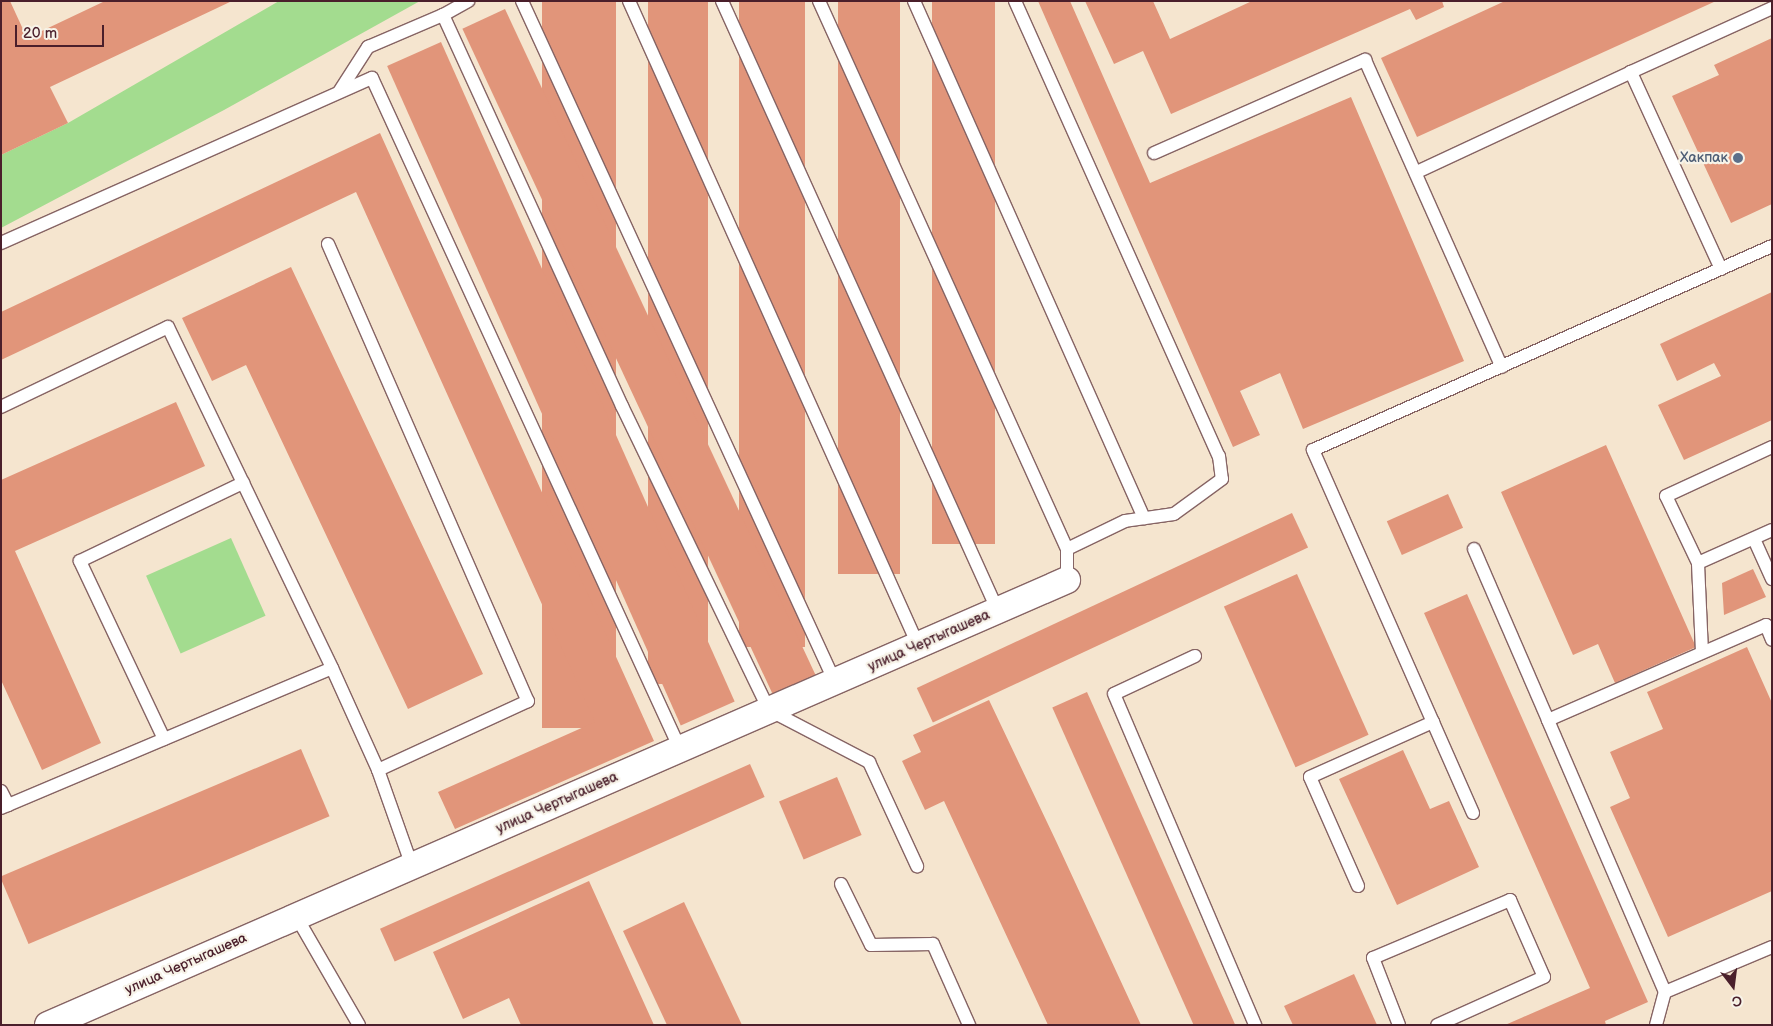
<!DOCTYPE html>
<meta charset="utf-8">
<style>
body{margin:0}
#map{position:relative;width:1773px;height:1026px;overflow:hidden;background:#f5e5cf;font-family:"Balsamiq Sans",sans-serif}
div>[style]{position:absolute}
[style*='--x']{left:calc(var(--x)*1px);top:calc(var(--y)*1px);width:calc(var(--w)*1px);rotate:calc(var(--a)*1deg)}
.green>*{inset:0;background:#a3dc8f;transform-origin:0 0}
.building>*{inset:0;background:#e1957a;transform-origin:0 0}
.roads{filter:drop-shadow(1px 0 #866464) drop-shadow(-1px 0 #866464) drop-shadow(0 1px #866464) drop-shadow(0 -1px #866464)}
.lane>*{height:12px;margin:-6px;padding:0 6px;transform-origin:6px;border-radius:6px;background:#fff}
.street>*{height:26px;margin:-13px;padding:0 13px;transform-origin:13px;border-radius:13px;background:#fff}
.dots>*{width:14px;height:14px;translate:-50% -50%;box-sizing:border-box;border:2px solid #f7f3e8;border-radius:50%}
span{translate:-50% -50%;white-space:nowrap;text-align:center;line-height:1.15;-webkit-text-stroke:4.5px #f7f3e8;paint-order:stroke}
.service-label{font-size:14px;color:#4e5e75}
.right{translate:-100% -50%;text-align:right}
.street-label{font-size:14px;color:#4a1f2b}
.frame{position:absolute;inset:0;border:2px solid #4a1f2b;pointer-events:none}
.north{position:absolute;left:1708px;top:961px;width:50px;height:50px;-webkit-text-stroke:4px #f7f3e8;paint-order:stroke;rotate:165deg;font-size:14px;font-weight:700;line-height:20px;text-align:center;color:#4a1f2b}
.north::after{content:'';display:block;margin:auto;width:18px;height:22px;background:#4a1f2b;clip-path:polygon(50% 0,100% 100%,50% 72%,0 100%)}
.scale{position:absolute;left:15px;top:25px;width:89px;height:22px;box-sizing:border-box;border:2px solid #4a1f2b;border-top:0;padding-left:6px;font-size:15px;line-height:18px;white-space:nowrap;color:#4a1f2b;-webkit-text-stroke:4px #f7f3e8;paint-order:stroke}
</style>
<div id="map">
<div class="green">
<div style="clip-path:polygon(279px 1px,420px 1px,224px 110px,1px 228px,1px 155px,68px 123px)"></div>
<div style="left:231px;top:538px;width:85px;height:93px;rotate:66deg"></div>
</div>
<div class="building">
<div style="clip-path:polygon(1px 1px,10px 1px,27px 38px,105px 1px,232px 1px,50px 87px,68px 123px,1px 155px)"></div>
<div style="left:542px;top:1px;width:74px;height:727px"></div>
<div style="left:648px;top:1px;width:60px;height:683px"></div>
<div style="left:739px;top:1px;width:66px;height:646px"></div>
<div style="left:838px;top:1px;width:62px;height:573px"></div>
<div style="left:932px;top:1px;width:63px;height:543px"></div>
<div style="clip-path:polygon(1038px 1px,1070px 1px,1150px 183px,1351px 97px,1464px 361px,1303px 429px,1280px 373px,1240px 391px,1260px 435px,1233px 447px)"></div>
<div style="clip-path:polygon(1085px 1px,1153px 1px,1170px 39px,1252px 1px,1442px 1px,1444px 7px,1416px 20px,1410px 9px,1171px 114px,1143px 51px,1114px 64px)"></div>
<div style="clip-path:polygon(1505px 1px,1716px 1px,1417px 137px,1381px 58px)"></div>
<div style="left:505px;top:9px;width:737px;height:47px;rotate:65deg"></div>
<div style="clip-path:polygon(1772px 38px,1772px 204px,1731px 223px,1672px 96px,1719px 75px,1714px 65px)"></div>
<div style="left:441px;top:42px;width:722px;height:59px;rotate:66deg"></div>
<div style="clip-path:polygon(380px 133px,654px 741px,455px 829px,438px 792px,595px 722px,356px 192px,1px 360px,1px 312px)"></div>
<div style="clip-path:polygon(291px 267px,483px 674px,408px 709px,246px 365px,212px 381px,182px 318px)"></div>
<div style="clip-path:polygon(1772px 292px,1772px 420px,1684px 460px,1658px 405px,1721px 376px,1714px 363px,1677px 381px,1660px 344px)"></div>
<div style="clip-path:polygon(176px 402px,205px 466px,15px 551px,101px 743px,42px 770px,1px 680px,1px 480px)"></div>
<div style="clip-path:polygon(1606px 445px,1696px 647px,1615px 683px,1598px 644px,1573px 655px,1501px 492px)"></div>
<div style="left:1448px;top:494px;width:37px;height:67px;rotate:66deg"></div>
<div style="left:1292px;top:513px;width:38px;height:414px;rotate:65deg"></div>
<div style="clip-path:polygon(1753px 569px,1766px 597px,1724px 615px,1722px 583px)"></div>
<div style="left:1297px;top:574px;width:176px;height:80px;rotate:66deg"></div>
<div style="clip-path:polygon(1467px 594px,1648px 1002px,1605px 1021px,1606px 1025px,1505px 1025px,1590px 988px,1424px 613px)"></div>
<div style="clip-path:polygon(1747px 647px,1772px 703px,1772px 891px,1668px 937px,1610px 807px,1630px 798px,1610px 752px,1663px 729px,1647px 692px)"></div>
<div style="left:1087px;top:692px;width:364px;height:38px;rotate:66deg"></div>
<div style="clip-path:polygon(989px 700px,1056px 841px,1141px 1025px,1048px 1025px,944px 801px,925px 810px,902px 761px,921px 752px,913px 735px)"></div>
<div style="left:301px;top:749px;width:73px;height:327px;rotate:67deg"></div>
<div style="clip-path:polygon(1403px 750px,1430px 809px,1449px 801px,1479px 867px,1397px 905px,1339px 779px)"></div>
<div style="left:750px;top:764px;width:36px;height:405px;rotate:66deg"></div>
<div style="left:837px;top:777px;width:63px;height:63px;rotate:67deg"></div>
<div style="clip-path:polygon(589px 881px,654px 1025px,521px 1025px,509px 998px,463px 1019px,433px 952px)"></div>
<div style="clip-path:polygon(684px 902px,742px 1025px,667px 1025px,623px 931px)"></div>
<div style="clip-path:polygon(1354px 974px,1377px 1025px,1293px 1025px,1284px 1006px)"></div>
</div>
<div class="roads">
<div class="lane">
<div style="--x:522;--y:1;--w:749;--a:65.32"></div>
<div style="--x:629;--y:1;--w:706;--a:65.83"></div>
<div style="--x:722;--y:1;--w:670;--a:65.66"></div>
<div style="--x:819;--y:1;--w:602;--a:65.65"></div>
<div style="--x:1067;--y:549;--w:31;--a:90"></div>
<div style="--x:914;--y:1;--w:566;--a:66.02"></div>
<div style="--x:1015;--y:1;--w:499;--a:65.9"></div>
<div style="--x:1219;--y:456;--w:23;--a:83"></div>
<div style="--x:1222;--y:479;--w:59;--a:143.9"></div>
<div style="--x:1174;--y:514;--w:49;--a:171.9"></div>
<div style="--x:1125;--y:521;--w:64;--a:154.2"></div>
<div style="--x:443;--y:15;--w:29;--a:-29"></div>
<div style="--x:339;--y:92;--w:54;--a:-57.2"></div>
<div style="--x:368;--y:47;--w:82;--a:-23.1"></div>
<div style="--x:443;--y:15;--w:430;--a:65.4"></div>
<div style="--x:622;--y:406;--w:338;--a:64.2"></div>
<div style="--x:769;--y:710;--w:113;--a:27.5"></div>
<div style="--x:869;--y:762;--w:115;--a:65.2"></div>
<div style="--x:1154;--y:153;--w:231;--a:-23.8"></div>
<div style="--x:1365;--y:60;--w:336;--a:66"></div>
<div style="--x:1417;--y:172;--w:236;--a:-25"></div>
<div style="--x:1;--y:243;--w:406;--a:-24"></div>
<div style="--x:372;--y:78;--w:738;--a:65.34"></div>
<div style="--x:328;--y:244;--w:499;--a:66.4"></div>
<div style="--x:528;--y:701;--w:165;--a:155.3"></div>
<div style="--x:1721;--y:269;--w:217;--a:-114.6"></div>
<div style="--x:1631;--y:72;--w:155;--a:-24.4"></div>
<div style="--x:1;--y:407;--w:185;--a:-25.6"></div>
<div style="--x:168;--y:327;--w:378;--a:64.3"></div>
<div style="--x:332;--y:668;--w:112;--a:65.7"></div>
<div style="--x:378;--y:770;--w:102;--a:70.5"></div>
<div style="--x:1754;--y:539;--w:44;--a:65.8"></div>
<div style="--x:1474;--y:549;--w:186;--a:66.6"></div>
<div style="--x:1698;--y:563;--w:74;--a:-115.5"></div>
<div style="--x:1666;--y:496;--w:117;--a:-24.8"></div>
<div style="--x:1702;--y:652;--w:89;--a:-92.6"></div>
<div style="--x:1698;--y:563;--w:81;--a:-24"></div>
<div style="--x:1195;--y:656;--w:89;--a:154.9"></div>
<div style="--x:1114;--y:694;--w:360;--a:66.9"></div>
<div style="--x:164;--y:739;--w:197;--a:-115.3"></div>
<div style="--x:80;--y:561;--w:181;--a:-25.6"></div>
<div style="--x:1;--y:791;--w:16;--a:63"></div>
<div style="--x:1;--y:808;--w:359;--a:-22.9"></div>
<div style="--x:1473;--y:813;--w:397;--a:-113.8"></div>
<div style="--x:1313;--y:450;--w:502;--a:-23.96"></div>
<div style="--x:841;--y:884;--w:68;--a:63.8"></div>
<div style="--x:871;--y:945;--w:62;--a:-0.9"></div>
<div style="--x:933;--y:944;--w:89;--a:66"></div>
<div style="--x:1358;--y:886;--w:119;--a:-113.8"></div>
<div style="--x:1310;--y:777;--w:135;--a:-24.1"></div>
<div style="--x:296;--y:916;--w:126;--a:60"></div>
<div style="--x:1665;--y:992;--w:116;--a:-22.8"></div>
<div style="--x:1399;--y:1025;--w:72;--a:-111.2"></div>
<div style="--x:1373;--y:958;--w:149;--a:-22.9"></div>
<div style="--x:1510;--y:900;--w:84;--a:66.2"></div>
<div style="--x:1544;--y:977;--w:117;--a:155.8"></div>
<div style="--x:1656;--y:1025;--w:34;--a:-75"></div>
<div style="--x:1665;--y:992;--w:296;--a:-113.3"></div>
<div style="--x:1548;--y:720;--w:238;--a:-23.5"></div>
<div style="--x:1766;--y:625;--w:16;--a:68"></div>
</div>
<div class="street">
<div style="--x:48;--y:1025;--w:1112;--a:-23.59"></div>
</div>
</div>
<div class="dots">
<div style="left:1738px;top:158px;background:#5c6f8a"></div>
</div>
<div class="service-label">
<span class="right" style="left:1728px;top:158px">Хакпак</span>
</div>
<div class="street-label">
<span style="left:929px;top:641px;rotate:-24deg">улица Чертыгашева</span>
<span style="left:557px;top:803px;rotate:-24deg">улица Чертыгашева</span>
<span style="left:186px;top:964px;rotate:-24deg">улица Чертыгашева</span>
</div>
<div class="frame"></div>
<div class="north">С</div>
<div class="scale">20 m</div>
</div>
